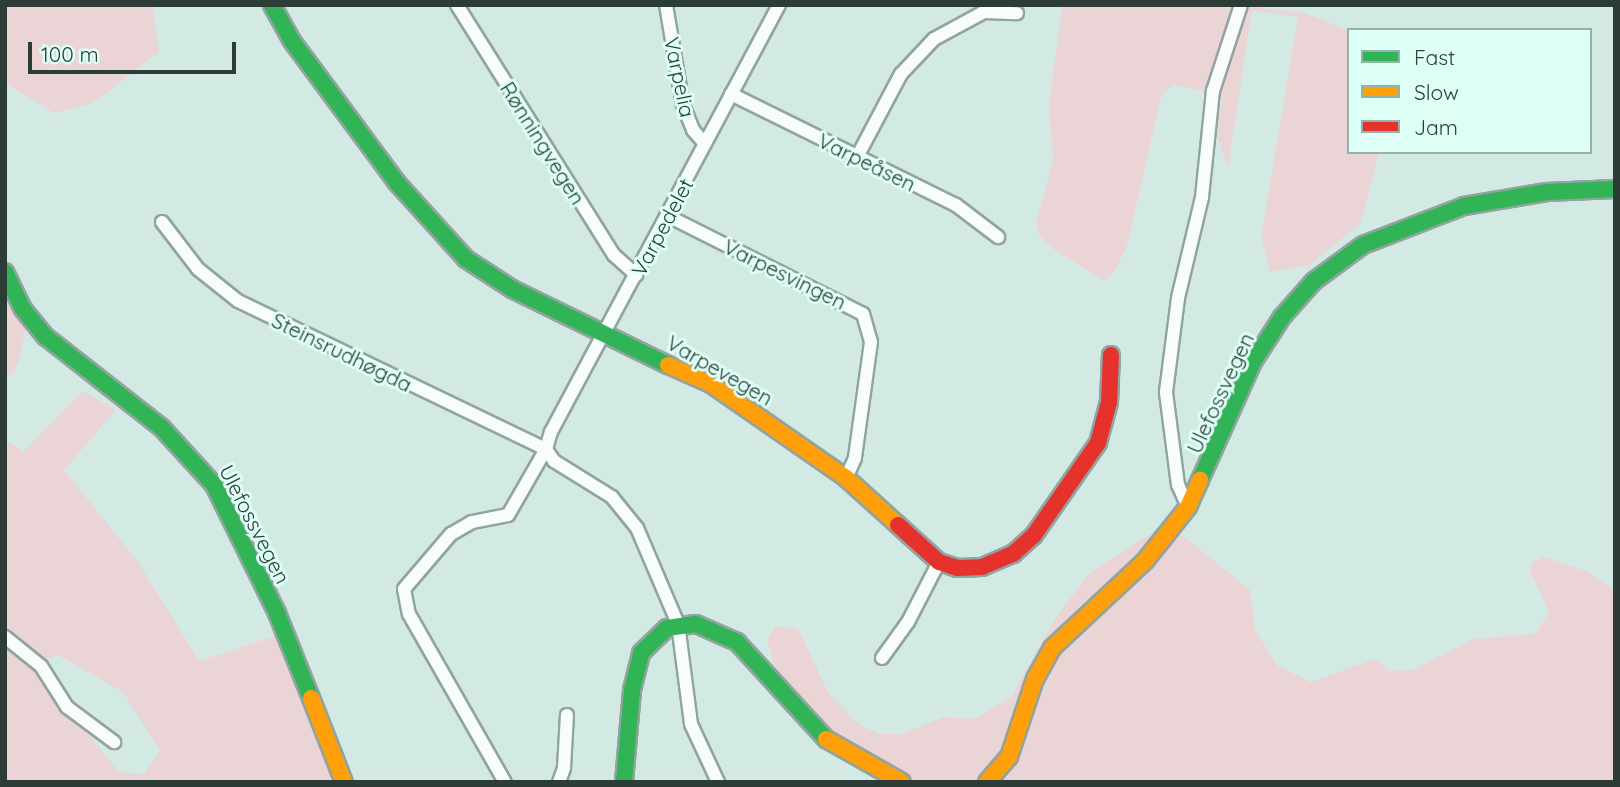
<!DOCTYPE html>
<meta charset="utf-8">
<style>
body{margin:0}
#map{position:relative;width:1620px;height:787px;overflow:hidden;background:#d3eae4;font-family:Quicksand,sans-serif}
div>[style]{position:absolute}
[style*='--x']{left:calc(var(--x)*1px);top:calc(var(--y)*1px);width:calc(var(--w)*1px);rotate:calc(var(--a)*1deg)}
.green>*{inset:0;background:#ead4d6}
.roads{filter:drop-shadow(2px 0 #92a49f) drop-shadow(-2px 0 #92a49f) drop-shadow(0 2px #92a49f) drop-shadow(0 -2px #92a49f)}
.street>*{height:12px;margin:-6px;padding:0 6px;transform-origin:6px;border-radius:6px;background:#f8fcfb}
.fast>*{height:16px;margin:-8px;padding:0 8px;transform-origin:8px;border-radius:8px;background:#30b455}
.slow>*{height:16px;margin:-8px;padding:0 8px;transform-origin:8px;border-radius:8px;background:#ff9f0a}
.jam>*{height:16px;margin:-8px;padding:0 8px;transform-origin:8px;border-radius:8px;background:#e5322d}
span{translate:-50% -50%;white-space:nowrap;text-align:center;line-height:1.15;-webkit-text-stroke:6px #ddfff5;paint-order:stroke}
.street-label{font-size:21px;color:#2c3d38}
.frame{position:absolute;inset:0;border:7px solid #2c3d38;pointer-events:none}
.legend{position:absolute;left:1347px;top:28px;width:245px;height:126px;box-sizing:border-box;background:#ddfff5;border:2px solid #96b1a9;margin:0;padding:9px 12px;list-style:none;font-size:21px;color:#2c3d38}
.legend li{display:flex;align-items:center;gap:14px;height:35px}
.legend b{width:35px;border:2px solid #96b1a9}
.scale{position:absolute;left:28px;top:42px;width:208px;height:32px;box-sizing:border-box;border:4px solid #2c3d38;border-top:0;padding-left:9px;font-size:21px;line-height:24px;white-space:nowrap;color:#2c3d38;-webkit-text-stroke:5px #ddfff5;paint-order:stroke}
</style>
<div id="map">
<div class="green">
<div style="clip-path:polygon(5px 5px,153px 5px,159px 52px,93px 103px,54px 113px,5px 83px)"></div>
<div style="clip-path:polygon(1062px 5px,1238px 5px,1305px 13px,1349px 31px,1349px 152px,1379px 152px,1361px 223px,1310px 265px,1270px 272px,1261px 236px,1298px 17px,1252px 10px,1228px 168px,1216px 134px,1223px 96px,1173px 84px,1161px 97px,1127px 246px,1117px 267px,1105px 281px,1056px 251px,1039px 235px,1036px 224px,1053px 160px,1049px 106px)"></div>
<div style="clip-path:polygon(5px 300px,26px 328px,19px 360px,12px 374px,5px 377px)"></div>
<div style="clip-path:polygon(evenodd,82px 391px,116px 410px,64px 470px,138px 562px,199px 661px,277px 635px,303px 708px,351px 782px,5px 782px,5px 439px,23px 452px,82px 391px,58px 655px,123px 692px,160px 751px,144px 774px,119px 772px,32px 665px,58px 655px)"></div>
<div style="clip-path:polygon(1167px 523px,1250px 590px,1255px 630px,1278px 666px,1311px 682px,1375px 659px,1390px 671px,1415px 669px,1474px 639px,1535px 634px,1549px 613px,1530px 571px,1531px 563px,1544px 557px,1587px 571px,1615px 590px,1615px 782px,883px 782px,812px 717px,774px 664px,767px 640px,775px 626px,798px 629px,828px 692px,859px 725px,881px 734px,901px 734px,944px 717px,975px 719px,1011px 697px,1057px 615px,1090px 573px)"></div>
</div>
<div class="roads">
<div class="street">
<div style="--x:457;--y:5;--w:295;--a:57.9"></div>
<div style="--x:614;--y:255;--w:30;--a:42"></div>
<div style="--x:666;--y:5;--w:101;--a:80.4"></div>
<div style="--x:683;--y:105;--w:27;--a:68"></div>
<div style="--x:693;--y:130;--w:18;--a:49"></div>
<div style="--x:731;--y:94;--w:251;--a:26.3"></div>
<div style="--x:956;--y:205;--w:53;--a:37.3"></div>
<div style="--x:857;--y:157;--w:94;--a:-62.1"></div>
<div style="--x:901;--y:74;--w:48;--a:-46.7"></div>
<div style="--x:934;--y:39;--w:57;--a:-28.4"></div>
<div style="--x:984;--y:12;--w:33;--a:2"></div>
<div style="--x:668;--y:216;--w:218;--a:26.7"></div>
<div style="--x:863;--y:314;--w:29;--a:74"></div>
<div style="--x:871;--y:342;--w:117;--a:97.9"></div>
<div style="--x:855;--y:458;--w:22;--a:114"></div>
<div style="--x:162;--y:222;--w:59;--a:52.5"></div>
<div style="--x:198;--y:269;--w:51;--a:38.7"></div>
<div style="--x:238;--y:301;--w:342;--a:25.7"></div>
<div style="--x:546;--y:449;--w:76;--a:119.9"></div>
<div style="--x:508;--y:515;--w:37;--a:169"></div>
<div style="--x:472;--y:522;--w:24;--a:150"></div>
<div style="--x:451;--y:534;--w:72;--a:130.5"></div>
<div style="--x:404;--y:589;--w:25;--a:79"></div>
<div style="--x:409;--y:614;--w:193;--a:60.3"></div>
<div style="--x:1188;--y:507;--w:24;--a:-114"></div>
<div style="--x:1178;--y:485;--w:94;--a:-97.4"></div>
<div style="--x:1166;--y:392;--w:95;--a:-82.7"></div>
<div style="--x:1178;--y:298;--w:104;--a:-76.6"></div>
<div style="--x:1202;--y:197;--w:107;--a:-84.1"></div>
<div style="--x:1213;--y:91;--w:90;--a:-72"></div>
<div style="--x:5;--y:637;--w:46;--a:38.9"></div>
<div style="--x:41;--y:666;--w:49;--a:57.6"></div>
<div style="--x:67;--y:707;--w:59;--a:36.7"></div>
<div style="--x:882;--y:658;--w:44;--a:-54.2"></div>
<div style="--x:908;--y:622;--w:68;--a:-62.7"></div>
<div style="--x:559;--y:782;--w:15;--a:-70"></div>
<div style="--x:564;--y:768;--w:53;--a:-86.8"></div>
<div style="--x:718;--y:782;--w:64;--a:-115"></div>
<div style="--x:691;--y:724;--w:101;--a:-97.4"></div>
<div style="--x:678;--y:624;--w:104;--a:-113.1"></div>
<div style="--x:637;--y:528;--w:40;--a:-129"></div>
<div style="--x:612;--y:497;--w:68;--a:-148.2"></div>
<div style="--x:554;--y:461;--w:14;--a:-124"></div>
<div style="--x:546;--y:449;--w:18;--a:-74"></div>
<div style="--x:551;--y:432;--w:484;--a:-61.9"></div>
</div>
<div class="fast">
<div style="--x:272;--y:5;--w:41;--a:60.9"></div>
<div style="--x:292;--y:41;--w:178;--a:53.5"></div>
<div style="--x:398;--y:184;--w:101;--a:47.8"></div>
<div style="--x:466;--y:259;--w:55;--a:33.1"></div>
<div style="--x:512;--y:289;--w:174;--a:26"></div>
<div style="--x:5;--y:272;--w:41;--a:64.1"></div>
<div style="--x:23;--y:309;--w:36;--a:51"></div>
<div style="--x:46;--y:337;--w:147;--a:38.1"></div>
<div style="--x:162;--y:428;--w:77;--a:47.6"></div>
<div style="--x:214;--y:485;--w:143;--a:63.8"></div>
<div style="--x:277;--y:613;--w:92;--a:68.2"></div>
<div style="--x:1200;--y:480;--w:129;--a:-65.8"></div>
<div style="--x:1253;--y:362;--w:54;--a:-57.2"></div>
<div style="--x:1282;--y:317;--w:48;--a:-48.4"></div>
<div style="--x:1314;--y:281;--w:61;--a:-36.3"></div>
<div style="--x:1363;--y:245;--w:108;--a:-21.1"></div>
<div style="--x:1464;--y:206;--w:84;--a:-9.6"></div>
<div style="--x:1547;--y:192;--w:68;--a:-2.5"></div>
<div style="--x:624;--y:782;--w:92;--a:-85"></div>
<div style="--x:632;--y:690;--w:38;--a:-76"></div>
<div style="--x:641;--y:653;--w:36;--a:-44"></div>
<div style="--x:667;--y:628;--w:29;--a:-8"></div>
<div style="--x:696;--y:624;--w:45;--a:23.7"></div>
<div style="--x:737;--y:642;--w:132;--a:47.5"></div>
</div>
<div class="slow">
<div style="--x:668;--y:365;--w:47;--a:23.8"></div>
<div style="--x:711;--y:384;--w:165;--a:34.8"></div>
<div style="--x:846;--y:478;--w:70;--a:42.1"></div>
<div style="--x:311;--y:698;--w:90;--a:68.6"></div>
<div style="--x:826;--y:739;--w:87;--a:29.5"></div>
<div style="--x:987;--y:782;--w:33;--a:-49"></div>
<div style="--x:1009;--y:757;--w:82;--a:-71.6"></div>
<div style="--x:1035;--y:679;--w:35;--a:-61"></div>
<div style="--x:1052;--y:648;--w:127;--a:-43.1"></div>
<div style="--x:1145;--y:561;--w:69;--a:-51.5"></div>
<div style="--x:1188;--y:507;--w:30;--a:-66"></div>
</div>
<div class="jam">
<div style="--x:898;--y:525;--w:55;--a:42.1"></div>
<div style="--x:939;--y:562;--w:19;--a:18"></div>
<div style="--x:957;--y:568;--w:25;--a:-2"></div>
<div style="--x:982;--y:567;--w:34;--a:-23"></div>
<div style="--x:1013;--y:554;--w:28;--a:-42"></div>
<div style="--x:1034;--y:535;--w:112;--a:-55.2"></div>
<div style="--x:1098;--y:443;--w:42;--a:-75"></div>
<div style="--x:1109;--y:402;--w:47;--a:-87.6"></div>
</div>
</div>
<div class="street-label">
<span style="left:680px;top:77px;rotate:78deg">Varpelia</span>
<span style="left:543px;top:143px;rotate:58deg">Rønningvegen</span>
<span style="left:867px;top:162px;rotate:26deg">Varpeåsen</span>
<span style="left:662px;top:227px;rotate:-62deg">Varpedelet</span>
<span style="left:785px;top:274px;rotate:26deg">Varpesvingen</span>
<span style="left:342px;top:352px;rotate:26deg">Steinsrudhøgda</span>
<span style="left:720px;top:370px;rotate:30deg">Varpevegen</span>
<span style="left:1220px;top:393px;rotate:-65deg">Ulefossvegen</span>
<span style="left:255px;top:524px;rotate:63deg">Ulefossvegen</span>
</div>
<div class="frame"></div>
<ul class="legend">
<li><b style="height:9px;background:#30b455"></b>Fast</li>
<li><b style="height:9px;background:#ff9f0a"></b>Slow</li>
<li><b style="height:9px;background:#e5322d"></b>Jam</li>
</ul>
<div class="scale">100 m</div>
</div>
